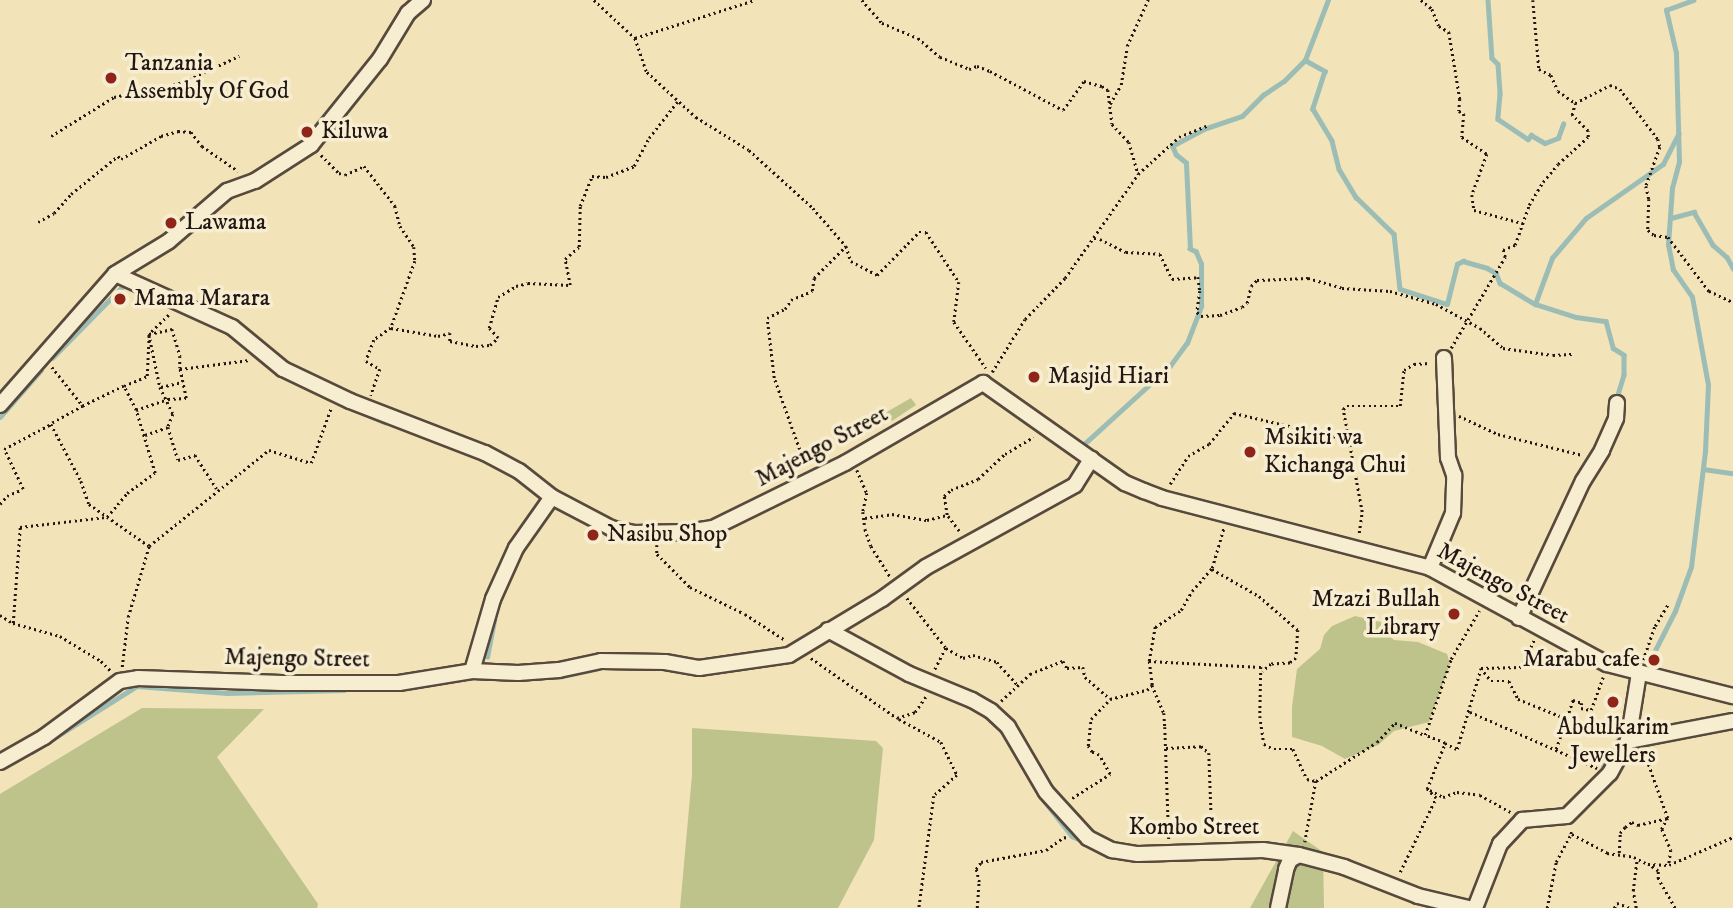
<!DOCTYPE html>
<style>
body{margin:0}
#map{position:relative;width:1733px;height:908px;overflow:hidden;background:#f2e3b8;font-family:"IM FELL DW Pica",serif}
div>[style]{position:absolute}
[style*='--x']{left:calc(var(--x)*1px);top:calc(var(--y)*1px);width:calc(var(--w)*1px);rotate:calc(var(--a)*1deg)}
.green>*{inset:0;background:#bec38c}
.stream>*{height:4.5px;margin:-2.25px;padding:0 2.25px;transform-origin:2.25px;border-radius:2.25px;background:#9cbdb5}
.path>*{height:2.5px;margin-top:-1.25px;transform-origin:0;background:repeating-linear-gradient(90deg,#231713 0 2px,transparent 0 5.5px)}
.roads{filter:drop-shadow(2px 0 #574a3c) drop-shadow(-2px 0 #574a3c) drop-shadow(0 2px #574a3c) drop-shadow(0 -2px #574a3c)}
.minor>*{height:14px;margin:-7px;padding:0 7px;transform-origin:7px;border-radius:7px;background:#f7edd1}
.dots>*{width:19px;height:19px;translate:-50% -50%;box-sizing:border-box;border:4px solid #f7edd1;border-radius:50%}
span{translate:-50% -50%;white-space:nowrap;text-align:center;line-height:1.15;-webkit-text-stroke:7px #f7edd1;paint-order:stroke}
.poi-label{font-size:24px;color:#231713}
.left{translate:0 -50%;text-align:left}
.right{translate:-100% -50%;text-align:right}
.street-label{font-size:24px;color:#231713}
</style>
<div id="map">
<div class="green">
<div style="clip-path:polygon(911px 398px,916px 405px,892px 421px,885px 413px)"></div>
<div style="clip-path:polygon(1355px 616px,1385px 623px,1385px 632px,1394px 640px,1418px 642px,1447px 654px,1450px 664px,1429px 722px,1394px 731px,1378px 745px,1345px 759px,1322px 746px,1292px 737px,1292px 707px,1297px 669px,1320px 649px,1324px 635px,1332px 626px)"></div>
<div style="clip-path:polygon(142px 708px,264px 709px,217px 757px,318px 904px,317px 908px,0 908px,0 794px)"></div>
<div style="clip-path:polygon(692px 728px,876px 741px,883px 748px,874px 840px,838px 908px,680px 908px,692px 775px)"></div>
<div style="clip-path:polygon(1293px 831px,1323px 852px,1324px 908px,1250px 908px)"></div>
</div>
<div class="stream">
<div style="--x:1488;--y:0;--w:58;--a:86.1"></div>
<div style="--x:1492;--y:58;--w:8;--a:45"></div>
<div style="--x:1498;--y:64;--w:30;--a:86"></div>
<div style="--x:1500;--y:94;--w:25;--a:95"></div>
<div style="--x:1498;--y:119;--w:36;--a:34"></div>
<div style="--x:1528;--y:139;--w:5;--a:-53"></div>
<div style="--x:1531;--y:135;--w:16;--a:30"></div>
<div style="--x:1545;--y:143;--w:14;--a:-21"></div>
<div style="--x:1558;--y:138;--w:15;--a:-70"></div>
<div style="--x:1305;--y:60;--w:23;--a:29"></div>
<div style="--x:1325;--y:71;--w:40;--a:108"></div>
<div style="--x:1313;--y:109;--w:37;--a:59"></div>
<div style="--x:1332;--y:141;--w:29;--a:76"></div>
<div style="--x:1339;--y:169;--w:33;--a:59"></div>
<div style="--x:1356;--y:197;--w:53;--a:44.2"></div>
<div style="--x:1394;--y:234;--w:55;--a:83.8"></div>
<div style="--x:1400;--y:289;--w:49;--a:17.7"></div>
<div style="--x:1447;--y:304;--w:41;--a:-76"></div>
<div style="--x:1457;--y:264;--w:7;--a:-27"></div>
<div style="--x:1463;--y:261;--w:25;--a:16"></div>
<div style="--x:1487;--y:268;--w:10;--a:29"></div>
<div style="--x:1496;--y:273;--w:11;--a:68"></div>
<div style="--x:1500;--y:283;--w:41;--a:31"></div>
<div style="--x:1535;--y:304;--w:43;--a:17.6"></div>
<div style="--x:1576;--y:317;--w:30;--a:8"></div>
<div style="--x:1606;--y:321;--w:28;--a:75"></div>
<div style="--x:1613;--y:348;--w:13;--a:32"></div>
<div style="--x:1624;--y:355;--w:20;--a:90"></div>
<div style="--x:1624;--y:375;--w:24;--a:107"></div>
<div style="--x:1671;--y:218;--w:24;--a:-15"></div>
<div style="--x:1694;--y:212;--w:38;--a:60"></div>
<div style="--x:1713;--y:245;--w:18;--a:41"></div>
<div style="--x:1727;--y:257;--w:13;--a:61"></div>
<div style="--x:1535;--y:304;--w:49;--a:-69.7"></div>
<div style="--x:1552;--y:258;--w:52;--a:-49.6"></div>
<div style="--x:1586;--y:218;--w:94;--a:-35"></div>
<div style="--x:1663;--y:164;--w:34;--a:-63"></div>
<div style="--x:52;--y:358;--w:105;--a:-45.4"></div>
<div style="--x:361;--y:412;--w:26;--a:23"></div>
<div style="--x:0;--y:417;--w:62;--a:-48.9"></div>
<div style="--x:1082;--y:446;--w:119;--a:-42.3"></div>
<div style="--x:1170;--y:366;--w:29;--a:-54"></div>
<div style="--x:1187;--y:343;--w:40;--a:-69"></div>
<div style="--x:1201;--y:306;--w:42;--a:-90"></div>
<div style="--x:1201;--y:264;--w:13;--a:-113"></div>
<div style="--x:1196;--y:252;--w:7;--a:-153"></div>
<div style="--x:1190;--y:249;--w:86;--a:-92.7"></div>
<div style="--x:1186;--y:163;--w:13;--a:-141"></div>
<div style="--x:1176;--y:155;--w:10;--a:-114"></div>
<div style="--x:1172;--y:146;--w:36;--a:-28"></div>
<div style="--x:1204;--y:129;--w:40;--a:-18.9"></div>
<div style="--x:1242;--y:116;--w:30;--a:-45"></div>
<div style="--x:1263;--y:95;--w:25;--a:-34"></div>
<div style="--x:1284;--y:81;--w:30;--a:-45"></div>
<div style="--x:1305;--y:60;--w:64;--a:-69"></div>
<div style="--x:1703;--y:469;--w:30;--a:8"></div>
<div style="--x:487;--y:657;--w:38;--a:-79"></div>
<div style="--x:1645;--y:670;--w:66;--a:-63"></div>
<div style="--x:1675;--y:611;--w:47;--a:-70"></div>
<div style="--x:1691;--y:567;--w:117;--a:-83.1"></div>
<div style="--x:1705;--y:451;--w:66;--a:-87.4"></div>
<div style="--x:1708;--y:385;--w:89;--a:-100.3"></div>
<div style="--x:1692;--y:297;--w:33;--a:-125"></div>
<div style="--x:1673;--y:270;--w:25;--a:-101"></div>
<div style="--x:1668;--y:245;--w:57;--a:-86"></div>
<div style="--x:1672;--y:188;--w:27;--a:-75"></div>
<div style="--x:1679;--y:162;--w:109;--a:-91.6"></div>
<div style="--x:1676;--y:53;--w:44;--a:-103.1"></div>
<div style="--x:1666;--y:10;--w:29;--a:-20"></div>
<div style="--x:558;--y:677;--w:40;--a:-12"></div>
<div style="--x:32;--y:752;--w:124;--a:-32.2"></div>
<div style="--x:137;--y:686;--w:90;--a:4.4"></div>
<div style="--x:227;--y:693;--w:117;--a:-1.5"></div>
<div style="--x:1603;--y:767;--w:41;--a:-60.9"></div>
<div style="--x:1043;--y:799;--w:47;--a:51.9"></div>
<div style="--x:1072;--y:836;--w:14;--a:25"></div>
</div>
<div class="path">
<div style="--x:594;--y:0;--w:56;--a:42.8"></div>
<div style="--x:635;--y:38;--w:36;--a:71"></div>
<div style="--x:647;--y:72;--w:67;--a:42.6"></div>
<div style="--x:696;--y:117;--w:62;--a:31.9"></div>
<div style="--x:749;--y:150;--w:86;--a:42.2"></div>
<div style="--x:813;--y:208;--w:50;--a:49"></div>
<div style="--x:846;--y:246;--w:16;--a:72"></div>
<div style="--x:851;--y:261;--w:30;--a:28"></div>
<div style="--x:877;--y:275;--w:60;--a:-45.7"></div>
<div style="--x:919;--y:232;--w:7;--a:0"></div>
<div style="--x:926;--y:232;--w:60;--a:56.6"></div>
<div style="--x:959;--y:282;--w:40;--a:97.1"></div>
<div style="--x:954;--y:322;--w:56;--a:55.2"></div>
<div style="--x:862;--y:0;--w:30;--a:49"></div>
<div style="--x:882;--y:23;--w:39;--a:23"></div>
<div style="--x:918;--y:38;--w:29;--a:41"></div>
<div style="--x:940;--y:57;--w:31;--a:22"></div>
<div style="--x:969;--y:69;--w:9;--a:-21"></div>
<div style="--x:977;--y:66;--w:14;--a:21"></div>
<div style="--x:990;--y:71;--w:83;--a:28.1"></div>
<div style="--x:1063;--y:110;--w:36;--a:-54"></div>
<div style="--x:1084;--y:81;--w:19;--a:16"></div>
<div style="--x:1102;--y:86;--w:7;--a:34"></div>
<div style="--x:1108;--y:90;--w:34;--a:83"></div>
<div style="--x:1112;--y:124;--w:25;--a:47"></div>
<div style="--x:1129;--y:142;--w:33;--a:74"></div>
<div style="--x:1421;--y:0;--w:14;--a:39"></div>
<div style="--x:1432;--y:9;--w:18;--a:68"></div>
<div style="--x:1439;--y:26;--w:12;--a:31"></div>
<div style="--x:1449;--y:32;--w:68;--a:80.7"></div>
<div style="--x:1460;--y:99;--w:12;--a:95"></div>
<div style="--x:1459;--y:111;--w:6;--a:31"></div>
<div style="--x:1464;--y:114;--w:23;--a:95"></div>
<div style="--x:1462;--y:137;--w:30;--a:34"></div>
<div style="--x:1487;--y:154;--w:44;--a:110.1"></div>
<div style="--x:1472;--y:195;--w:15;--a:82"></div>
<div style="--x:1474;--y:210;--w:50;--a:15.2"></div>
<div style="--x:1533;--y:0;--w:69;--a:85"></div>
<div style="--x:1539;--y:69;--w:13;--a:27"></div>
<div style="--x:1551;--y:75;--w:17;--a:66"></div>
<div style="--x:1558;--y:91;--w:21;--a:35"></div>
<div style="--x:635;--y:38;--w:126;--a:-17.6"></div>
<div style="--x:1110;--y:104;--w:22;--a:-60"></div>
<div style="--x:1121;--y:85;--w:39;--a:-81"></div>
<div style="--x:1127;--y:46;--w:51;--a:-65.5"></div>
<div style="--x:51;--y:136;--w:74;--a:-31.8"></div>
<div style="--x:114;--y:97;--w:72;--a:-12.1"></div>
<div style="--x:184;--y:82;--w:61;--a:-25.3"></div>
<div style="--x:321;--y:155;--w:25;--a:45"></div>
<div style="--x:339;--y:173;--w:6;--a:18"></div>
<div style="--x:345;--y:175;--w:21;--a:-25"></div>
<div style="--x:364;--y:166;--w:51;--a:52.2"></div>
<div style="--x:395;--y:206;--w:21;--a:76"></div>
<div style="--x:400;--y:226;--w:25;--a:56"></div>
<div style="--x:414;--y:247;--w:14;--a:86"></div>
<div style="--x:415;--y:261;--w:71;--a:109.7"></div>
<div style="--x:391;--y:328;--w:21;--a:145"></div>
<div style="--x:374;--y:340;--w:22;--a:111"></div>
<div style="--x:366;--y:361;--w:16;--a:30"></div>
<div style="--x:380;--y:369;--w:28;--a:109"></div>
<div style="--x:38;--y:222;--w:18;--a:-29"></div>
<div style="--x:54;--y:213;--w:25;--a:-48"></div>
<div style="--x:71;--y:194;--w:60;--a:-39"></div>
<div style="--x:118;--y:156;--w:4;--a:45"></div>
<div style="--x:121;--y:159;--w:46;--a:-29.9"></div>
<div style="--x:161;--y:136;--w:18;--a:-16"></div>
<div style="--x:178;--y:131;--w:13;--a:4"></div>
<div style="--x:191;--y:132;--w:18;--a:52"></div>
<div style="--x:202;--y:146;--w:44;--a:34.8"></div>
<div style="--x:1094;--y:239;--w:6;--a:0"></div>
<div style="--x:1100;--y:239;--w:29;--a:27"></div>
<div style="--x:1126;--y:252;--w:34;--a:3"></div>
<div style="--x:1160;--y:254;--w:28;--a:64"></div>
<div style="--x:1172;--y:279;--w:26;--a:-4"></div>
<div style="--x:1198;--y:277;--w:14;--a:82"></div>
<div style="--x:1200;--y:291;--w:21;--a:98"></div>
<div style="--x:1197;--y:312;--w:6;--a:45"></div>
<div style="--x:1201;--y:316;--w:19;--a:-3"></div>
<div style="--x:1220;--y:315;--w:23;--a:-20"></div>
<div style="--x:1242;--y:307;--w:6;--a:-39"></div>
<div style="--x:1247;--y:303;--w:17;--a:-77"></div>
<div style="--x:1251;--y:286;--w:8;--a:-45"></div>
<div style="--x:1257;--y:280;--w:51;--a:-2.2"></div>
<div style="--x:1308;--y:278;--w:35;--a:16"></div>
<div style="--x:1342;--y:288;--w:48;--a:3.6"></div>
<div style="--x:1390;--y:291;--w:48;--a:15.8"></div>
<div style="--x:1436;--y:304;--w:50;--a:28.6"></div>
<div style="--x:1480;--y:328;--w:30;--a:41"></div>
<div style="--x:1503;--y:348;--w:50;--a:8"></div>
<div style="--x:1553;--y:355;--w:22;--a:-3"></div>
<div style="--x:169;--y:315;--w:28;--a:136"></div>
<div style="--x:149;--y:334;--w:24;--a:-12"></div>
<div style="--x:172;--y:329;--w:28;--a:73"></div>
<div style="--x:180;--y:356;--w:12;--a:90"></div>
<div style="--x:391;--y:328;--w:48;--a:9.7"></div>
<div style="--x:438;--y:336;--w:12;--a:-14"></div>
<div style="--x:450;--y:333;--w:8;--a:90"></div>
<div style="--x:450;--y:341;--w:26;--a:11"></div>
<div style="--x:476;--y:346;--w:14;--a:-4"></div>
<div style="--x:490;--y:345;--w:11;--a:-41"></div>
<div style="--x:498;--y:338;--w:13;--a:-132"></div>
<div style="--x:489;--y:328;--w:32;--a:-74"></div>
<div style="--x:498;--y:297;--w:21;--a:-31"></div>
<div style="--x:516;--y:286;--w:12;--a:-14"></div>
<div style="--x:528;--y:283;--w:42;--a:2.7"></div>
<div style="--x:570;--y:285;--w:26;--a:-101"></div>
<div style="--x:565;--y:259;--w:18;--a:-41"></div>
<div style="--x:579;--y:247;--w:41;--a:-88.6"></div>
<div style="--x:580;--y:206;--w:32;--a:-68"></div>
<div style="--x:592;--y:176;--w:14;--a:4"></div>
<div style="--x:606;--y:177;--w:30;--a:-21"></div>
<div style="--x:634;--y:166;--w:32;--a:-62"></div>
<div style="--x:649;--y:138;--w:46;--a:-52.1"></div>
<div style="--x:1451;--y:348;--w:106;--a:-59.3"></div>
<div style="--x:1505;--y:257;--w:7;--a:-106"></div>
<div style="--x:1503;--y:250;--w:13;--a:-23"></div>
<div style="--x:1515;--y:245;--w:42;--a:-70.7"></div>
<div style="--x:1529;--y:205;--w:27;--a:-59"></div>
<div style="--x:1543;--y:182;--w:23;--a:-50"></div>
<div style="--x:1558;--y:164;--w:40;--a:-42"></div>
<div style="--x:1588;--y:137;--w:6;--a:-90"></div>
<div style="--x:1588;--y:131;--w:23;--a:-135"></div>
<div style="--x:1572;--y:115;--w:12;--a:-76"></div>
<div style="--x:1575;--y:103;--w:39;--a:-27"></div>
<div style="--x:1610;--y:85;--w:11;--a:22"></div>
<div style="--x:1620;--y:89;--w:63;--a:52.8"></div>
<div style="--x:1658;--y:139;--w:8;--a:76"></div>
<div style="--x:1660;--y:147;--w:41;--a:109.7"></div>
<div style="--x:1646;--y:186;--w:13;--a:77"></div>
<div style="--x:1649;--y:199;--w:31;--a:92"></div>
<div style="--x:1648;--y:230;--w:8;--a:40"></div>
<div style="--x:1654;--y:235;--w:14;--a:8"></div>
<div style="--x:1668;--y:237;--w:68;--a:52.8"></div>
<div style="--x:1709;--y:291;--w:26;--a:25"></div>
<div style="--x:52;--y:367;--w:50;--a:51.5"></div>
<div style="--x:83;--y:406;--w:37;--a:151"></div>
<div style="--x:51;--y:424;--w:64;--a:62.2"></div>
<div style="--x:81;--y:481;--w:24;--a:71"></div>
<div style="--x:89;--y:504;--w:73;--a:35"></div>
<div style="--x:992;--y:372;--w:62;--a:-58.1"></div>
<div style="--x:1025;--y:319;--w:57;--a:-45.7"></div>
<div style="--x:1065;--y:278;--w:127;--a:-54.9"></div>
<div style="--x:1138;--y:174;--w:55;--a:-42.1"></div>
<div style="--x:1179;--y:137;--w:32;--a:-22"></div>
<div style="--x:124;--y:386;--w:25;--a:-23"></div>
<div style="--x:147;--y:376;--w:42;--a:-87.3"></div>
<div style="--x:149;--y:334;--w:54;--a:78.3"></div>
<div style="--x:160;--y:387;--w:30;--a:64"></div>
<div style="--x:173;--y:414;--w:14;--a:111"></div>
<div style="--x:168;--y:427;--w:34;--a:73"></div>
<div style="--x:178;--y:460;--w:18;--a:-16"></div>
<div style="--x:195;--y:455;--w:40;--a:57.1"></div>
<div style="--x:161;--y:387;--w:22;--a:-13"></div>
<div style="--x:136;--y:410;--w:34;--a:-19"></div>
<div style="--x:168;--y:399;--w:18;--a:-3"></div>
<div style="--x:186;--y:398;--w:30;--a:-102"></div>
<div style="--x:180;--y:369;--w:70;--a:-7.4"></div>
<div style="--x:1459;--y:416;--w:43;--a:24.8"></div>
<div style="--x:1498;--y:434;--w:87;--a:14"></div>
<div style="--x:145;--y:435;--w:24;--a:-19"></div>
<div style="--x:805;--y:465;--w:92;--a:-109.6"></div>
<div style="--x:774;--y:378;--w:60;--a:-96.7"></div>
<div style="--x:767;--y:318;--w:20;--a:-27"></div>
<div style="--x:785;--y:309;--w:11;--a:-56"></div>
<div style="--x:791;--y:300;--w:23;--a:-23"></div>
<div style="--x:812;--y:291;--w:13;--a:-81"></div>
<div style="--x:814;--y:278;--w:45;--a:-45"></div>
<div style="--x:857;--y:470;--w:25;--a:67"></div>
<div style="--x:867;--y:493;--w:19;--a:102"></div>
<div style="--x:863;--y:512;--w:17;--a:83"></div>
<div style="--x:865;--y:529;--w:18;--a:71"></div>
<div style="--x:871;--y:546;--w:36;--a:58"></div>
<div style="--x:1170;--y:484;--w:33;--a:-57"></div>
<div style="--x:1188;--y:456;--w:24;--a:-30"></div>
<div style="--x:1209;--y:444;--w:40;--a:-51"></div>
<div style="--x:1234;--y:413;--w:61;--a:13.3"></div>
<div style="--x:1293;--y:427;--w:25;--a:26"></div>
<div style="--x:1316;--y:438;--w:32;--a:-5"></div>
<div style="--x:0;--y:504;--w:11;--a:-49"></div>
<div style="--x:7;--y:496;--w:17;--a:-24"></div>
<div style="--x:23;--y:489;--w:44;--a:-115.4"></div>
<div style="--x:4;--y:449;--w:53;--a:-28"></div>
<div style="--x:865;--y:518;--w:27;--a:-8"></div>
<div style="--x:892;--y:514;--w:36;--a:10"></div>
<div style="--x:927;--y:520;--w:21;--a:-14"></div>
<div style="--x:959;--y:531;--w:20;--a:-127"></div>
<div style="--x:947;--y:515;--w:19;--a:-99"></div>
<div style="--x:944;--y:496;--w:9;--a:-41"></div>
<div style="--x:951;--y:490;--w:29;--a:-22"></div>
<div style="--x:978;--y:479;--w:37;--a:-43"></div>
<div style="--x:1005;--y:454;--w:33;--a:-31"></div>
<div style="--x:1359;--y:533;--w:21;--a:-82"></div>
<div style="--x:1362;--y:512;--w:105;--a:-100.5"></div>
<div style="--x:1343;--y:409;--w:5;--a:-37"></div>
<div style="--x:1347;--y:406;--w:53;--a:0"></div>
<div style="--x:1400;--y:406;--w:36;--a:-84"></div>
<div style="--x:1404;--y:370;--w:12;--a:-31"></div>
<div style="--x:1414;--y:364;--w:16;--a:-4"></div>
<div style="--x:657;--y:545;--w:9;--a:90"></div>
<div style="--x:657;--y:554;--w:47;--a:45"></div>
<div style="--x:690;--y:587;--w:61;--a:26.1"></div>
<div style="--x:745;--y:614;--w:48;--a:33"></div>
<div style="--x:1212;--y:569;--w:54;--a:29.9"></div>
<div style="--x:1259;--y:596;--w:52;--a:41.1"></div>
<div style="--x:1298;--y:630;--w:28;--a:94"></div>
<div style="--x:1296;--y:658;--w:8;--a:140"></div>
<div style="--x:1290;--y:663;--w:19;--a:177"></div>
<div style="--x:1271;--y:664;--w:11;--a:139"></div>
<div style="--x:907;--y:598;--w:63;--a:52"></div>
<div style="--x:946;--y:648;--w:25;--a:117"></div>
<div style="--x:0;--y:615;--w:15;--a:32"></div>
<div style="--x:13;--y:623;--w:49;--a:15.5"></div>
<div style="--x:60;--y:636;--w:48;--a:31.4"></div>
<div style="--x:101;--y:661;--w:14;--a:45"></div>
<div style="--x:13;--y:623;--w:96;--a:-85.8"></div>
<div style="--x:20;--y:527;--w:88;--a:-6.6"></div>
<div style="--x:107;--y:517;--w:31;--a:-50"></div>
<div style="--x:127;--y:493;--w:34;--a:-36"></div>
<div style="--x:155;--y:473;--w:66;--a:-106.8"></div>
<div style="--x:136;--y:410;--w:27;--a:-117"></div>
<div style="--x:124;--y:386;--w:46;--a:154"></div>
<div style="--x:946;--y:648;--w:20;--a:30"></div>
<div style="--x:963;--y:658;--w:10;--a:-17"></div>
<div style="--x:973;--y:655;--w:25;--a:16"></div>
<div style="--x:997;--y:662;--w:31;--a:48"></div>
<div style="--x:811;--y:658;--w:105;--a:34.9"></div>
<div style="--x:897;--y:718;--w:19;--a:-18"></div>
<div style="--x:915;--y:712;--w:19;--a:-55"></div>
<div style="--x:1643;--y:660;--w:36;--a:-71"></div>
<div style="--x:1655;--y:626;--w:26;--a:-59"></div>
<div style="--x:1149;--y:661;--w:112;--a:3.1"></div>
<div style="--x:1261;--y:667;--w:49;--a:91.2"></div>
<div style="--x:1260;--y:716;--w:28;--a:82"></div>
<div style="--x:1264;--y:744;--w:11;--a:27"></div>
<div style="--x:1274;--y:749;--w:19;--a:0"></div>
<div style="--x:1293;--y:749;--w:33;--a:65"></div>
<div style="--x:1307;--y:779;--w:9;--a:13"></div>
<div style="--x:1316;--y:781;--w:62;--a:100.2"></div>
<div style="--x:122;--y:667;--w:50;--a:-83.2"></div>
<div style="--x:128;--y:617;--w:74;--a:-73.5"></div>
<div style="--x:149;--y:546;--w:154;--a:-38.7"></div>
<div style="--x:269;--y:450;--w:44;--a:17.2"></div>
<div style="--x:311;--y:463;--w:59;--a:-70"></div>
<div style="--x:1481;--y:668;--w:16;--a:52"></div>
<div style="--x:1491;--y:681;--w:18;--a:0"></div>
<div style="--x:1509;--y:681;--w:20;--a:63"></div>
<div style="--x:1518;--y:699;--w:53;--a:22.2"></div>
<div style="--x:1152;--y:685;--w:30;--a:67"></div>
<div style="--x:1164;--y:713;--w:14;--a:86"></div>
<div style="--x:1165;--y:727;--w:113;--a:88"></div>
<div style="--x:1001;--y:701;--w:40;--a:-43"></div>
<div style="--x:1030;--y:674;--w:35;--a:-22"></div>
<div style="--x:1063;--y:661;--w:8;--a:60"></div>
<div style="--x:1067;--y:668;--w:16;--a:-4"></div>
<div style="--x:1083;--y:667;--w:10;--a:79"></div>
<div style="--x:1085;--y:677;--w:33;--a:41"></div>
<div style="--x:1470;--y:712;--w:139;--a:23.8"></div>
<div style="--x:899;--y:719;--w:48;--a:28.7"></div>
<div style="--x:941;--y:742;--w:37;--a:64"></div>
<div style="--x:957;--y:775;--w:31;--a:138"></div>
<div style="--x:934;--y:796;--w:113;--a:97.6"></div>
<div style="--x:1445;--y:743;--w:13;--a:27"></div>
<div style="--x:1457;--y:749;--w:84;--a:-73.5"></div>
<div style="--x:1481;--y:668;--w:40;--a:-1.4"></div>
<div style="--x:1521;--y:667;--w:30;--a:-64"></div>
<div style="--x:1166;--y:748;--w:35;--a:-3"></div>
<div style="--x:1201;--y:746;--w:11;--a:41"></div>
<div style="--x:1209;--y:753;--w:83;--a:87.9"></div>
<div style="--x:1556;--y:749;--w:52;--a:-70.9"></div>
<div style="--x:1573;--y:700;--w:9;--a:18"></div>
<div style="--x:1582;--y:703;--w:5;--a:101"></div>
<div style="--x:1581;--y:708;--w:10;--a:11"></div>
<div style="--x:1591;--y:710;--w:35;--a:-70"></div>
<div style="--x:1645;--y:754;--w:68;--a:70.2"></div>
<div style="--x:1668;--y:818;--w:13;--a:119"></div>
<div style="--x:1662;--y:829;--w:23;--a:67"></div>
<div style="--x:1671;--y:850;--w:15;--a:98"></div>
<div style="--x:1316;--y:781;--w:72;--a:-32.6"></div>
<div style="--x:1377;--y:742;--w:26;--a:-47"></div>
<div style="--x:1395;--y:723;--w:31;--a:22"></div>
<div style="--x:1430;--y:790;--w:15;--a:28"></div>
<div style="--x:1443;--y:797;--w:15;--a:-20"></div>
<div style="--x:1457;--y:792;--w:23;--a:7"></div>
<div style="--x:1480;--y:795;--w:35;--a:29"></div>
<div style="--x:1072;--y:798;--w:45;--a:-32.3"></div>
<div style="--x:1110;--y:774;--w:22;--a:-120"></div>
<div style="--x:1099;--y:755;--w:8;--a:-157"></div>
<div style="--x:1092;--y:752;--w:7;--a:-124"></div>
<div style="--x:1088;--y:746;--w:27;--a:-84"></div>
<div style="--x:1091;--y:719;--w:28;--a:-46"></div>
<div style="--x:1110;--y:699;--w:38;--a:-14"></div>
<div style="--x:1147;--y:690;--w:7;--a:-45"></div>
<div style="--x:1152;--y:685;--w:24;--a:-97"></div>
<div style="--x:1149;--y:661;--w:35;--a:-80"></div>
<div style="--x:1155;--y:627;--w:31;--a:-33"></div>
<div style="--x:1181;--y:610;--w:22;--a:-60"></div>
<div style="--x:1192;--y:591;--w:30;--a:-49"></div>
<div style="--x:1212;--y:568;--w:43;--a:-73.7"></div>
<div style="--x:1572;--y:834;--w:40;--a:28"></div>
<div style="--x:1607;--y:853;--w:27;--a:8"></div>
<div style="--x:1634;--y:857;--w:16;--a:27"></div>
<div style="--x:1619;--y:853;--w:20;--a:-87"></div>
<div style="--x:1620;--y:833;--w:8;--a:-50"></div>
<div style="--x:1625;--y:827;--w:9;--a:-36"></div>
<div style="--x:1632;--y:822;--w:7;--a:27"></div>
<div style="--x:1638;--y:825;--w:31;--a:-13"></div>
<div style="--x:1400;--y:872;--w:82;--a:-64.1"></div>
<div style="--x:1436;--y:798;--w:13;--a:-135"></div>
<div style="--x:1427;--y:789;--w:49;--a:-68.6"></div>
<div style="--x:1445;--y:743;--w:22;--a:-158"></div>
<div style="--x:1425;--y:735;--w:80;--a:-71.1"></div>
<div style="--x:1451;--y:659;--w:56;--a:-59.7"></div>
<div style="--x:977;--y:908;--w:26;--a:-86"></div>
<div style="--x:979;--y:882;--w:13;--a:-103"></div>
<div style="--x:976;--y:869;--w:9;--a:-54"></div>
<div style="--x:981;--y:862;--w:66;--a:-10.5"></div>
<div style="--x:1046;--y:850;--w:22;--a:-36"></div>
<div style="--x:1064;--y:837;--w:4;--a:14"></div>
<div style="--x:1547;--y:908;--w:47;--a:-78.9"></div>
<div style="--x:1556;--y:862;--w:32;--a:-62"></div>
<div style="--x:1571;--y:834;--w:5;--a:-101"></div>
<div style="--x:1614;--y:908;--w:6;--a:-59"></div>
<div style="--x:1617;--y:903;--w:14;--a:21"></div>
<div style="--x:1636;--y:908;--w:17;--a:-100"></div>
<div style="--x:1633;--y:891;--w:31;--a:-83"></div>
<div style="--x:1675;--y:908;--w:34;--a:-120"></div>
<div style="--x:1658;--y:879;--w:8;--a:-90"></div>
<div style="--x:1658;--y:871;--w:12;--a:-145"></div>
<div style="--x:1648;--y:864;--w:21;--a:3"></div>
<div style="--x:1669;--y:865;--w:70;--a:-23.6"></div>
</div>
<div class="roads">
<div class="minor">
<div style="--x:115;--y:274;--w:128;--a:24.4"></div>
<div style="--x:232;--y:327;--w:66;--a:39.5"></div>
<div style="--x:283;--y:369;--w:74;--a:25.5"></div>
<div style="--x:350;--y:401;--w:145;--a:21.1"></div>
<div style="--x:485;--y:453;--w:38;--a:28"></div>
<div style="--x:519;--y:471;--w:42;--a:38.2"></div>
<div style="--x:0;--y:405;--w:174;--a:-48.7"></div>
<div style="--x:115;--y:274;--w:63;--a:-31.4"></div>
<div style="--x:169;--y:241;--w:77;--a:-40.8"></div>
<div style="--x:227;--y:191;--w:30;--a:-20"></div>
<div style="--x:255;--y:181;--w:67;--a:-32.7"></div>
<div style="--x:311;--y:145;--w:110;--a:-51.3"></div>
<div style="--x:380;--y:59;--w:54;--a:-58.7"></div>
<div style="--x:408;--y:13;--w:20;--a:-41"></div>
<div style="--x:1430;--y:568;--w:60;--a:-67.3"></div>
<div style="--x:1453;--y:513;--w:38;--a:-88"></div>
<div style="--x:1454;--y:475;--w:18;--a:-109"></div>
<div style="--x:1448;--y:458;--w:100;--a:-92.3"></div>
<div style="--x:1519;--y:618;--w:151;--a:-65"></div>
<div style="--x:1583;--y:481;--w:36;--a:-58"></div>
<div style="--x:1602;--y:450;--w:35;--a:-66"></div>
<div style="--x:1616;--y:418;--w:15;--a:-86"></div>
<div style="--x:828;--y:630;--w:92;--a:28.5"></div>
<div style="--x:909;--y:674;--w:68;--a:22.4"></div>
<div style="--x:972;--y:700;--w:22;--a:30"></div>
<div style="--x:991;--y:711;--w:23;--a:43"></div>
<div style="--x:1008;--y:727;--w:75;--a:59.7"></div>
<div style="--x:1046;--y:792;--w:62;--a:47.6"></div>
<div style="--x:1088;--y:838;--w:27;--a:27"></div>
<div style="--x:1112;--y:850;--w:26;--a:9"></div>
<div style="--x:1138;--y:854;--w:125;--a:-1.8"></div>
<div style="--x:1263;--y:850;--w:36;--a:8"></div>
<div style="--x:1299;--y:855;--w:47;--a:14.9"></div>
<div style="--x:1344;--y:867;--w:79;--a:21.4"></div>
<div style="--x:1418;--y:896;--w:51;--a:13.5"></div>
<div style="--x:472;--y:671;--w:46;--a:2.5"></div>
<div style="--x:518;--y:673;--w:41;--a:-4.2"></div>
<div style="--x:559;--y:670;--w:43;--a:-12.1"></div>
<div style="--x:601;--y:661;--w:64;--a:0.9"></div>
<div style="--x:665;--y:662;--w:35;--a:10"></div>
<div style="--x:699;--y:668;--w:91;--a:-8.2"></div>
<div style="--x:789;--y:655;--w:109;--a:-31.1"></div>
<div style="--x:882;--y:599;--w:54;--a:-36"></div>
<div style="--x:926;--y:567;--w:170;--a:-28.8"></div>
<div style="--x:1075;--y:485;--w:31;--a:-58"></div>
<div style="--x:1628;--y:741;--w:69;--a:-80.8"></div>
<div style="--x:0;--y:762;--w:51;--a:-29.6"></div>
<div style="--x:44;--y:737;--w:94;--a:-36.4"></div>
<div style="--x:120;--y:681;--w:18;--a:-9"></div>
<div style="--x:138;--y:678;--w:144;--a:2"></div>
<div style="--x:282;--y:683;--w:117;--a:0"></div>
<div style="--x:399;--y:683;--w:74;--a:-9.3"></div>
<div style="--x:472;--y:671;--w:75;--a:-73.7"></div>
<div style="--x:493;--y:599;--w:56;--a:-65.7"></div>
<div style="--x:516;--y:548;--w:62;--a:-54.8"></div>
<div style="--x:552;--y:497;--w:67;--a:27.7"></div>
<div style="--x:611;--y:528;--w:24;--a:12"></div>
<div style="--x:634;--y:533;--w:53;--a:-1.1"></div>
<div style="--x:687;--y:532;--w:26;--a:-9"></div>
<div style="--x:713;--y:528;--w:147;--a:-26.2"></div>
<div style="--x:845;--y:463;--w:160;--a:-30.1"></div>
<div style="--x:983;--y:383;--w:174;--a:35.2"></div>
<div style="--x:1125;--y:483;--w:21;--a:23"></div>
<div style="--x:1144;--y:491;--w:19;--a:21"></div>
<div style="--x:1162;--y:498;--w:277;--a:14.6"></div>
<div style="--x:1430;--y:568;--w:201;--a:28.5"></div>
<div style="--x:1607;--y:664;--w:130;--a:14.3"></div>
<div style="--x:1278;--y:908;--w:40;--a:-78"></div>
<div style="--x:1286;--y:869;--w:10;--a:-66"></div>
<div style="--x:1290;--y:860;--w:10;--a:-29"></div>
<div style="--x:1475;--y:908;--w:69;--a:-68.7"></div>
<div style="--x:1500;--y:844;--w:33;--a:-47"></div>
<div style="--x:1522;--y:820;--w:45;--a:-5.1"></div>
<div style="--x:1567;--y:816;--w:61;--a:-45"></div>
<div style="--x:1610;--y:773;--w:37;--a:-61"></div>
<div style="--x:1628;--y:741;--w:107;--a:-10.8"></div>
</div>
</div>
<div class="dots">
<div style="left:111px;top:78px;background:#8f2418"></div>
<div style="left:307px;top:132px;background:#8f2418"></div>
<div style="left:171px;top:223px;background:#8f2418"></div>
<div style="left:120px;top:299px;background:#8f2418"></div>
<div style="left:1034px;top:377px;background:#8f2418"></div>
<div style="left:1250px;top:452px;background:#8f2418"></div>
<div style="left:593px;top:535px;background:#8f2418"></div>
<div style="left:1454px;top:614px;background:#8f2418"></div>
<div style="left:1654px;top:660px;background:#8f2418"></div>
<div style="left:1613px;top:702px;background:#8f2418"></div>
</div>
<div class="poi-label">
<span class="left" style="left:125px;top:78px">Tanzania<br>Assembly Of God</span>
<span class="left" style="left:321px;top:132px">Kiluwa</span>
<span class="left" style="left:185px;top:223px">Lawama</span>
<span class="left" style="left:134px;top:299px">Mama Marara</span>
<span class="left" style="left:1048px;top:377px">Masjid Hiari</span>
<span class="left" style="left:1264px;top:452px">Msikiti wa<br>Kichanga Chui</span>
<span class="left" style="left:607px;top:535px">Nasibu Shop</span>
<span class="right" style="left:1440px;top:614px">Mzazi Bullah<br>Library</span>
<span class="right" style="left:1640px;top:660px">Marabu cafe</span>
<span style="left:1613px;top:742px">Abdulkarim<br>Jewellers</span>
</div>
<div class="street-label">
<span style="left:822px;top:447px;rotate:-28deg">Majengo Street</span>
<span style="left:1503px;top:584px;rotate:28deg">Majengo Street</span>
<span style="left:297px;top:659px;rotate:1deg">Majengo Street</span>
<span style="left:1194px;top:828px">Kombo Street</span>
</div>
</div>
